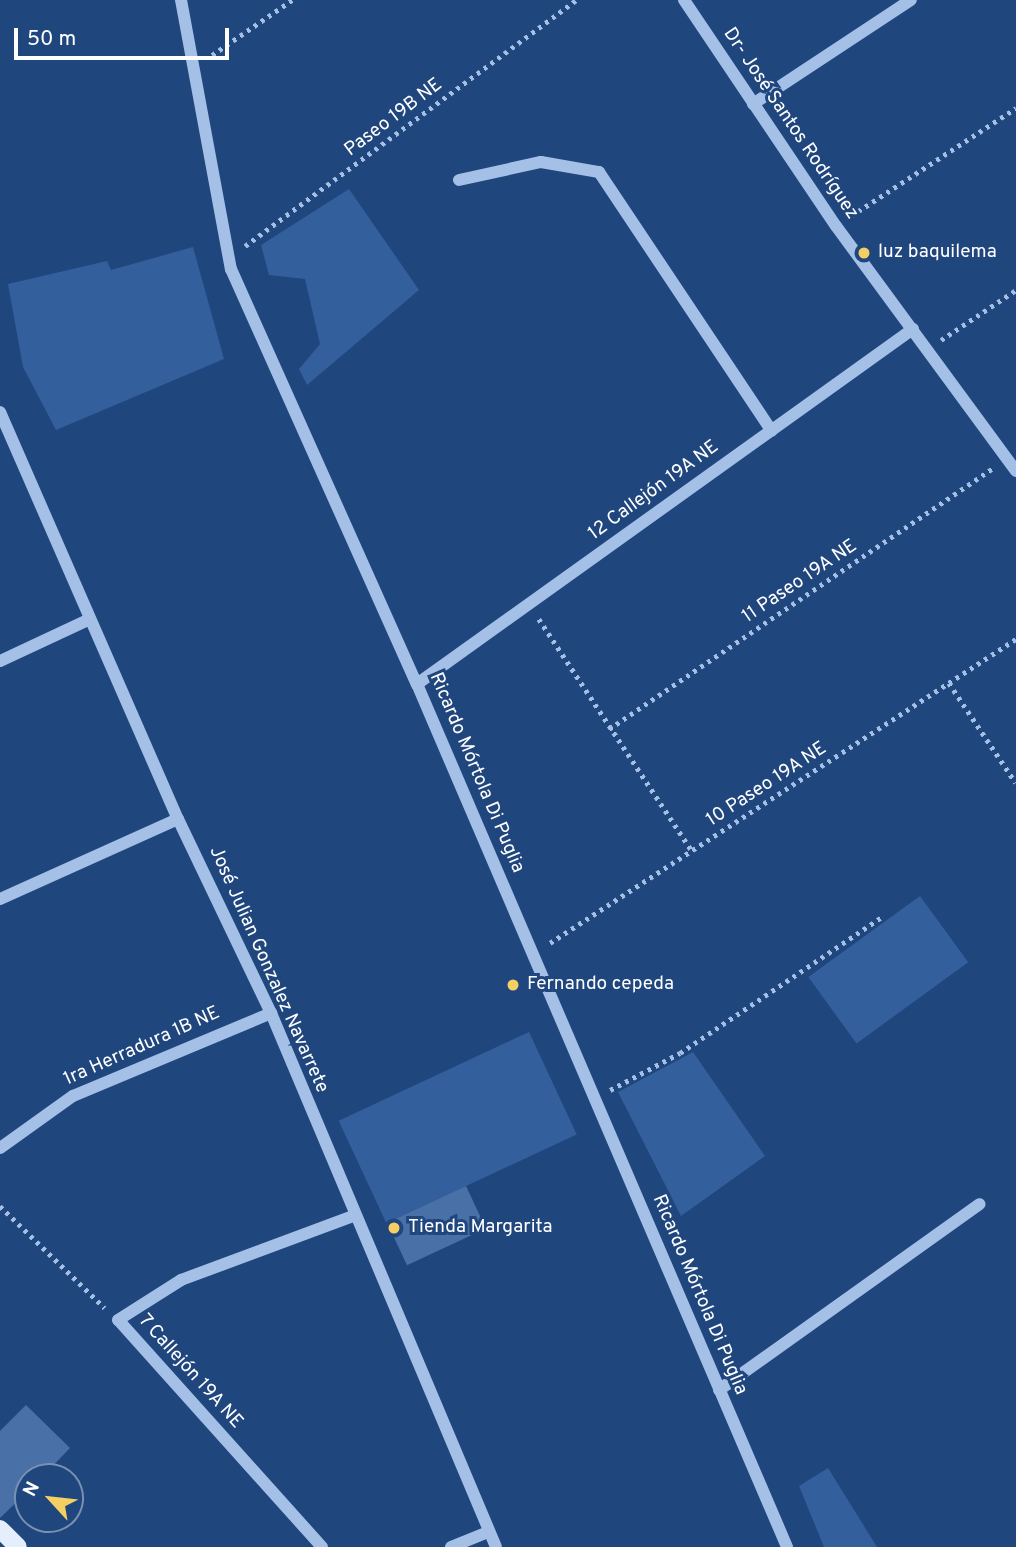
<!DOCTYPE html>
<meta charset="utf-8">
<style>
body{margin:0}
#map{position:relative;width:1016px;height:1547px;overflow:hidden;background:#20467e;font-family:Overpass,sans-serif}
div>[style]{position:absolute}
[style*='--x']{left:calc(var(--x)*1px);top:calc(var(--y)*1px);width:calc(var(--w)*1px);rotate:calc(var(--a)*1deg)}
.green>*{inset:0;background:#335f9c;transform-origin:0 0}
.building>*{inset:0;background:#4970a7;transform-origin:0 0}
.path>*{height:4.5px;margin-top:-2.25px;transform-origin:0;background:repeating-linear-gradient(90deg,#a4c0e7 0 3.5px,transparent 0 8.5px)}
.minor>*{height:12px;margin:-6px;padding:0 6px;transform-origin:6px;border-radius:6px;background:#a4c0e7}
.major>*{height:18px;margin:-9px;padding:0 9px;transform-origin:9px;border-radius:9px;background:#e5eefd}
.dots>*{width:19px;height:19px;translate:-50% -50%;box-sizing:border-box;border:4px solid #20467e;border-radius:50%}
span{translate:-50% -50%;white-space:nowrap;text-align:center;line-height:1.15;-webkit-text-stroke:6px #20467e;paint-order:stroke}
.street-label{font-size:19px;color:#fff}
.poi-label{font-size:19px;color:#fff}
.left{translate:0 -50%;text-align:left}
.north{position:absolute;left:14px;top:1463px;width:70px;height:70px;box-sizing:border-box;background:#20467e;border:2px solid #7990b2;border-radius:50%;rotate:297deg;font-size:19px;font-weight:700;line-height:28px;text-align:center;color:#fff}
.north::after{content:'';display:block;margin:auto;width:24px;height:32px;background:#f4d064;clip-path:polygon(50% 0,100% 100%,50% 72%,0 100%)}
.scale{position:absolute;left:14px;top:28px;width:215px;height:32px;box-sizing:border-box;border:4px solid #fff;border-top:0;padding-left:9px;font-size:21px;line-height:24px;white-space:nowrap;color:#fff;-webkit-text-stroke:5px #20467e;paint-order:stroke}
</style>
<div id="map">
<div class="green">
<div style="clip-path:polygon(349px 189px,419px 290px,307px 385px,299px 369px,320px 344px,305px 279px,269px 275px,261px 245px)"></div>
<div style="clip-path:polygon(193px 247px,224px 359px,56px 430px,23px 367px,8px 284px,107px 261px,111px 270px)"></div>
<div style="left:920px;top:896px;width:82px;height:138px;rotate:54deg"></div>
<div style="left:529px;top:1032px;width:113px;height:210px;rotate:65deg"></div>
<div style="clip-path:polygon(693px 1052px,765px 1156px,681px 1216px,618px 1092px)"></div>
<div style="clip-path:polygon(828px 1468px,877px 1547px,824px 1547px,799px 1486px)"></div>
</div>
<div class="building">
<div style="left:466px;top:1186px;width:47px;height:87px;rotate:65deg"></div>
<div style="clip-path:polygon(26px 1405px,70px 1448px,42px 1477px,28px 1477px,28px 1491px,0 1518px,0 1431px)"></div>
</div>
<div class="path">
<div style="--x:212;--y:55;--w:97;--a:-34.5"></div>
<div style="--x:851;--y:216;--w:197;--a:-33.2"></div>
<div style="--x:245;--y:246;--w:412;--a:-36.6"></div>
<div style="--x:941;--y:340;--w:90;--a:-33.7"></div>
<div style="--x:539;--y:619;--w:278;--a:56.6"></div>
<div style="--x:949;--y:683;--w:120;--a:56.2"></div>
<div style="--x:609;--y:729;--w:463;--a:-34.2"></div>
<div style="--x:550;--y:943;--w:556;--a:-33.12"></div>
<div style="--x:610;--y:1090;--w:79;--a:-27.9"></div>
<div style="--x:680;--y:1053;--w:245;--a:-34"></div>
<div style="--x:0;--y:1206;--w:146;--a:44.2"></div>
</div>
<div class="minor">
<div style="--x:181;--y:0;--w:274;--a:79.5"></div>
<div style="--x:231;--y:269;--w:455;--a:65.9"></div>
<div style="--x:417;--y:684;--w:939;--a:66.79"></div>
<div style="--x:684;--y:0;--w:272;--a:56.1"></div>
<div style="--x:836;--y:226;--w:304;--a:53.7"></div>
<div style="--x:753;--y:104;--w:189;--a:-33.4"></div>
<div style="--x:459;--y:180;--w:84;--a:-12.4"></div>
<div style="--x:541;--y:162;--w:59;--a:9.8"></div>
<div style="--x:599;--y:172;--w:311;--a:56.3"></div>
<div style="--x:0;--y:412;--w:444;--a:66.4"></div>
<div style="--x:178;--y:819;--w:215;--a:64.4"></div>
<div style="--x:271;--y:1013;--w:579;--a:67.15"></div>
<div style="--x:0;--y:661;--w:97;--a:-25"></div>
<div style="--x:417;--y:684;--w:610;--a:-35.59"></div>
<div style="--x:0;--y:899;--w:195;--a:-24.2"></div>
<div style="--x:0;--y:1148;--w:90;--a:-35.5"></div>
<div style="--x:73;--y:1096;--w:215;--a:-22.7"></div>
<div style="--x:719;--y:1390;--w:320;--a:-35.5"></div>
<div style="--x:322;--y:1547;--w:305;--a:-131.9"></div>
<div style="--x:118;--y:1320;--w:75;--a:-32.4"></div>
<div style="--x:181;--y:1280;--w:184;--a:-20.4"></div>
<div style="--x:451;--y:1547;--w:40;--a:-22"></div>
</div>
<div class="major">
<div style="--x:0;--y:1529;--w:25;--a:45"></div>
</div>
<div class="dots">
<div style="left:864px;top:253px;background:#f4d064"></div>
<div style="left:513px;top:985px;background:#f4d064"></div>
<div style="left:394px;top:1228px;background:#f4d064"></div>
</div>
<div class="street-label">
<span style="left:394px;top:118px;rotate:-37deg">Paseo 19B NE</span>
<span style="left:790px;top:124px;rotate:56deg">Dr- José Santos Rodríguez</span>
<span style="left:654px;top:491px;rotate:-36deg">12 Callejón 19A NE</span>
<span style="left:800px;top:582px;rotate:-34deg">11 Paseo 19A NE</span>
<span style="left:476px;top:773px;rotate:67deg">Ricardo Mórtola Di Puglia</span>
<span style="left:767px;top:785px;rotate:-33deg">10 Paseo 19A NE</span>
<span style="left:268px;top:970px;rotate:66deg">José Julian Gonzalez Navarrete</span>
<span style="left:142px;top:1047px;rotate:-24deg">1ra Herradura 1B NE</span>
<span style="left:699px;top:1295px;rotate:67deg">Ricardo Mórtola Di Puglia</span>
<span style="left:190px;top:1372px;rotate:48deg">7 Callejón 19A NE</span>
</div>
<div class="poi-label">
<span class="left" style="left:878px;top:253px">luz baquilema</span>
<span class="left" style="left:527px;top:985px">Fernando cepeda</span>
<span class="left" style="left:408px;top:1228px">Tienda Margarita</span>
</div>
<div class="north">N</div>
<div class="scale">50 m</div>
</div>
